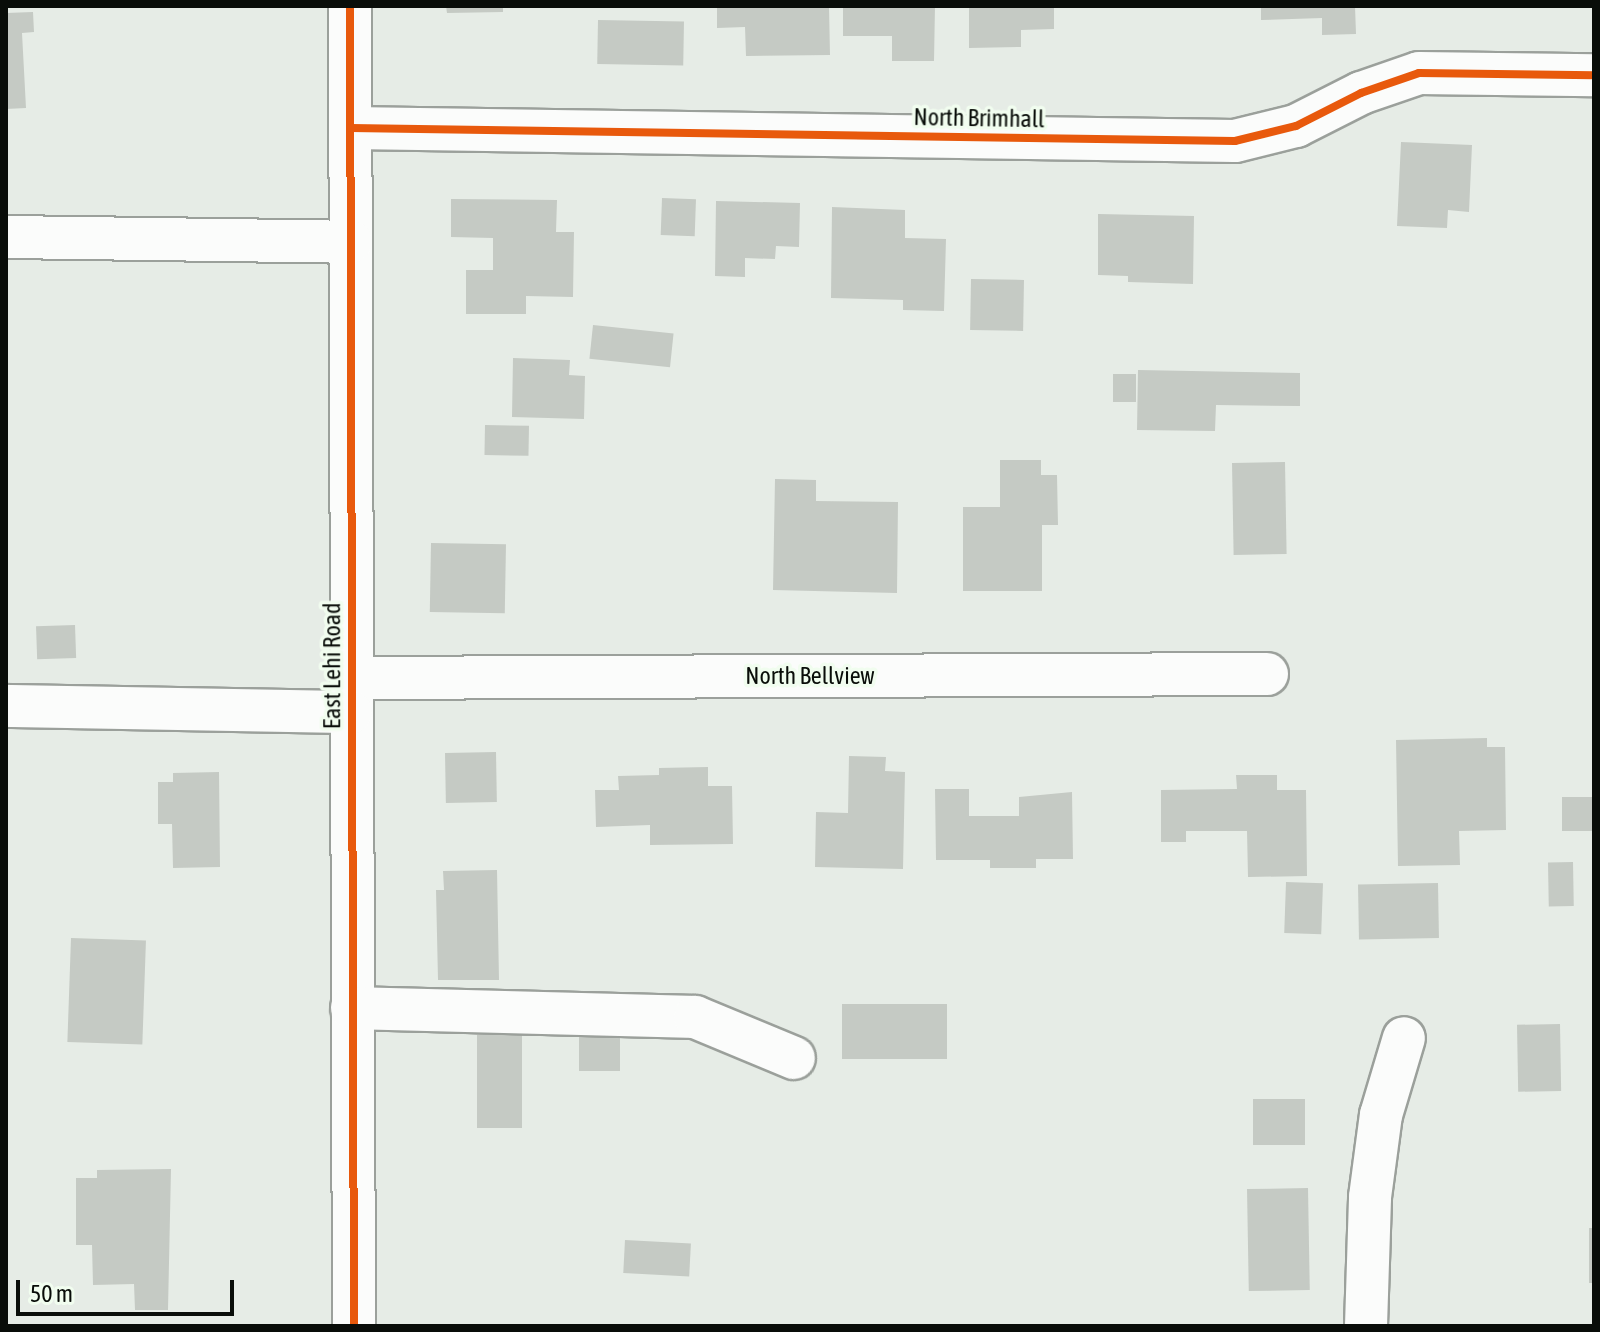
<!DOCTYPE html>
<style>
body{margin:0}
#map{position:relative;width:1600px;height:1332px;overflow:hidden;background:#e6ece6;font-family:"Asap Condensed",sans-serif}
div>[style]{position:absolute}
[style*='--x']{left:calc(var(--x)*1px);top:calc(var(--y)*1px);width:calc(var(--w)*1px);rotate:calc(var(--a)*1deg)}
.building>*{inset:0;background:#c5cac4;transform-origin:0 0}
.roads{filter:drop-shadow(2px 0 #9ba09b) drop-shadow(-2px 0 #9ba09b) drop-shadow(0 2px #9ba09b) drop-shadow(0 -2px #9ba09b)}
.minor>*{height:42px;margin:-21px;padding:0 21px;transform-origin:21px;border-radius:21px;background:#fbfcfb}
.cycleway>*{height:8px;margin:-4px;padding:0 4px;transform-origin:4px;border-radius:4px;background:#e8590c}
span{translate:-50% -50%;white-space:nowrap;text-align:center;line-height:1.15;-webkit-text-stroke:7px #f1fdef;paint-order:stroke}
.street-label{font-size:24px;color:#090d09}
.frame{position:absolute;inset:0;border:8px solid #090d09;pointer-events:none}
.scale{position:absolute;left:16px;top:1280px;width:218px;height:36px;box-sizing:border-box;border:4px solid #090d09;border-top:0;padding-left:10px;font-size:24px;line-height:28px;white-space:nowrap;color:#090d09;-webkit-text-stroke:6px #f1fdef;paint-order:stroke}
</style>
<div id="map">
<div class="building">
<div style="clip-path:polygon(446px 6px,503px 6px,503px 12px,447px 13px)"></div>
<div style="clip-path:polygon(717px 6px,829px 6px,830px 55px,746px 56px,745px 27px,717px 28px)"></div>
<div style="clip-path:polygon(843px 6px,935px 6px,934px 61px,892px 61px,892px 36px,843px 36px)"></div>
<div style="clip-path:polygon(969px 6px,1054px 6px,1054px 29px,1021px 30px,1021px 47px,969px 48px)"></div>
<div style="clip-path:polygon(1261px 6px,1355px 6px,1356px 34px,1322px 35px,1322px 18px,1261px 20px)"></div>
<div style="clip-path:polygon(33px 12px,34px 32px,22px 33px,26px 108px,6px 109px,6px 13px)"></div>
<div style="left:598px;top:20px;width:86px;height:44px;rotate:1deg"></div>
<div style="clip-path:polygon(1401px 142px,1472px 145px,1469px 212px,1448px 210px,1447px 228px,1397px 226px)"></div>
<div style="left:662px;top:198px;width:34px;height:37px;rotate:2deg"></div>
<div style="clip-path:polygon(451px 199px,557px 200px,556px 232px,574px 232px,573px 297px,526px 296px,526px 314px,466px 314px,466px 270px,493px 270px,493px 238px,451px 237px)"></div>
<div style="clip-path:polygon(716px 201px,800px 203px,799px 247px,776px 246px,775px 259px,745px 258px,745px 277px,715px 276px)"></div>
<div style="clip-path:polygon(832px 207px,905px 210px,905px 238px,946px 239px,944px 311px,903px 310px,903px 300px,831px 298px)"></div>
<div style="clip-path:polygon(1098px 214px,1194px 216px,1193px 284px,1128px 282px,1128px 276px,1098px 275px)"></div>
<div style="left:971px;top:279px;width:53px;height:51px;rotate:1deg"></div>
<div style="left:593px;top:325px;width:81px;height:34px;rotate:6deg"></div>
<div style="clip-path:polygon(513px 358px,570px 360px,569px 375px,585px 376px,584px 419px,512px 417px)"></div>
<div style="clip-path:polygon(1138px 370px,1300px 373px,1300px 406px,1216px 405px,1215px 431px,1137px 430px)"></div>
<div style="left:1113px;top:374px;width:23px;height:28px"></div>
<div style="left:485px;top:425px;width:44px;height:30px;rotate:1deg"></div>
<div style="clip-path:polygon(1000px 460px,1041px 460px,1041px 475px,1057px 475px,1058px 525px,1042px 525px,1042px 591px,963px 591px,963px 507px,1000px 507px)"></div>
<div style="left:1285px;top:462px;width:92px;height:53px;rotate:89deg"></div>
<div style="clip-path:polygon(775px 479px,816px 480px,816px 501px,898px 502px,897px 593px,773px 590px)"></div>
<div style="left:431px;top:543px;width:75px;height:69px;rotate:1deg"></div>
<div style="left:75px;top:625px;width:33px;height:39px;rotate:88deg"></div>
<div style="clip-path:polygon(1487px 738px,1487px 747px,1505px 747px,1506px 830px,1459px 831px,1460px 865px,1398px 866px,1396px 740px)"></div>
<div style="left:496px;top:752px;width:50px;height:51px;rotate:89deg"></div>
<div style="clip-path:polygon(849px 756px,886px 757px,885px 771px,905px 772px,903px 869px,815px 867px,816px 812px,848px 813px)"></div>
<div style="clip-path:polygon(708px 767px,708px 786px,732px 786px,733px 844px,650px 845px,650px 825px,596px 827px,595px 790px,619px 790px,618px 776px,659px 775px,659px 768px)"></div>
<div style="clip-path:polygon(219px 772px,220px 867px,173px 868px,172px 824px,158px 824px,158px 782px,173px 782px,173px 773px)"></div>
<div style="clip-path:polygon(1236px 775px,1277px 775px,1277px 790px,1306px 790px,1307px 876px,1248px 877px,1247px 831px,1186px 831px,1186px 842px,1161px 842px,1161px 790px,1237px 789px)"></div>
<div style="clip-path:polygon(935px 789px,969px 789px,969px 816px,1019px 816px,1019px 797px,1072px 792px,1073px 859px,1036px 859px,1036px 868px,990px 868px,990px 860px,936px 860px)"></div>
<div style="left:1562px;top:797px;width:32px;height:34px"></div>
<div style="left:1573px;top:862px;width:44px;height:25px;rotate:89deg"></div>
<div style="clip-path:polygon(497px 870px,499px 980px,438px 980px,436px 890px,444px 890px,443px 871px)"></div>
<div style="left:1286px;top:882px;width:37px;height:51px;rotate:2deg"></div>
<div style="left:1438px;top:883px;width:55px;height:80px;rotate:89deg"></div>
<div style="left:71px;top:938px;width:75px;height:104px;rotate:2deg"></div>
<div style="left:947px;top:1004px;width:55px;height:105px;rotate:90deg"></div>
<div style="left:1560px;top:1024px;width:67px;height:43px;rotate:89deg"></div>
<div style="left:579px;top:1031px;width:41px;height:40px"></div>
<div style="left:477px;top:1035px;width:45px;height:93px"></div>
<div style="left:1253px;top:1099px;width:52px;height:46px"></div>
<div style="clip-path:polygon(171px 1169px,168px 1310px,135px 1310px,134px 1284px,93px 1285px,92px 1245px,76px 1245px,76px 1178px,97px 1178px,97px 1170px)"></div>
<div style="left:1308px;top:1188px;width:102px;height:61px;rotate:89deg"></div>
<div style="left:1589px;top:1228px;width:5px;height:55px"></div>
<div style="left:625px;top:1240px;width:66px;height:33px;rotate:3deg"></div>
</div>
<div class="roads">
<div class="minor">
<div style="--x:350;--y:6;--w:1320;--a:89.83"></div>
<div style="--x:351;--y:128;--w:884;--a:0.84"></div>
<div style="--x:1235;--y:141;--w:63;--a:-13.8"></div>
<div style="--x:1296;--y:126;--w:73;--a:-26.9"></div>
<div style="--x:1361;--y:93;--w:61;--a:-19"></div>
<div style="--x:1419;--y:73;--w:175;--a:0.7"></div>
<div style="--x:6;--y:237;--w:345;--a:0.8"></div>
<div style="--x:352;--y:678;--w:915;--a:-0.25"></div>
<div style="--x:6;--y:706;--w:345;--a:1"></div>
<div style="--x:352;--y:1008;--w:343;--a:1.5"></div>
<div style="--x:695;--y:1017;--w:107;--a:22.5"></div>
<div style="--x:1366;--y:1326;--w:129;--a:-88.2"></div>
<div style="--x:1370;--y:1197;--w:83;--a:-82.4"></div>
<div style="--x:1381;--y:1115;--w:80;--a:-73.4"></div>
</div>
</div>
<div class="cycleway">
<div style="--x:350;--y:6;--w:1320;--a:89.83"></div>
<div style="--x:351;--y:128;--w:884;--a:0.84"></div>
<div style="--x:1235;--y:141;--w:63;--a:-13.8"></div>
<div style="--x:1296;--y:126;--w:73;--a:-26.9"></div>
<div style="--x:1361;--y:93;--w:61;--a:-19"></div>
<div style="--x:1419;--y:73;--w:175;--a:0.7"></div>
</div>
<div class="street-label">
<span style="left:979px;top:118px;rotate:1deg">North Brimhall</span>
<span style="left:332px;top:666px;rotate:-90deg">East Lehi Road</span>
<span style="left:810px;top:676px">North Bellview</span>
</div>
<div class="frame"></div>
<div class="scale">50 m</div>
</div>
